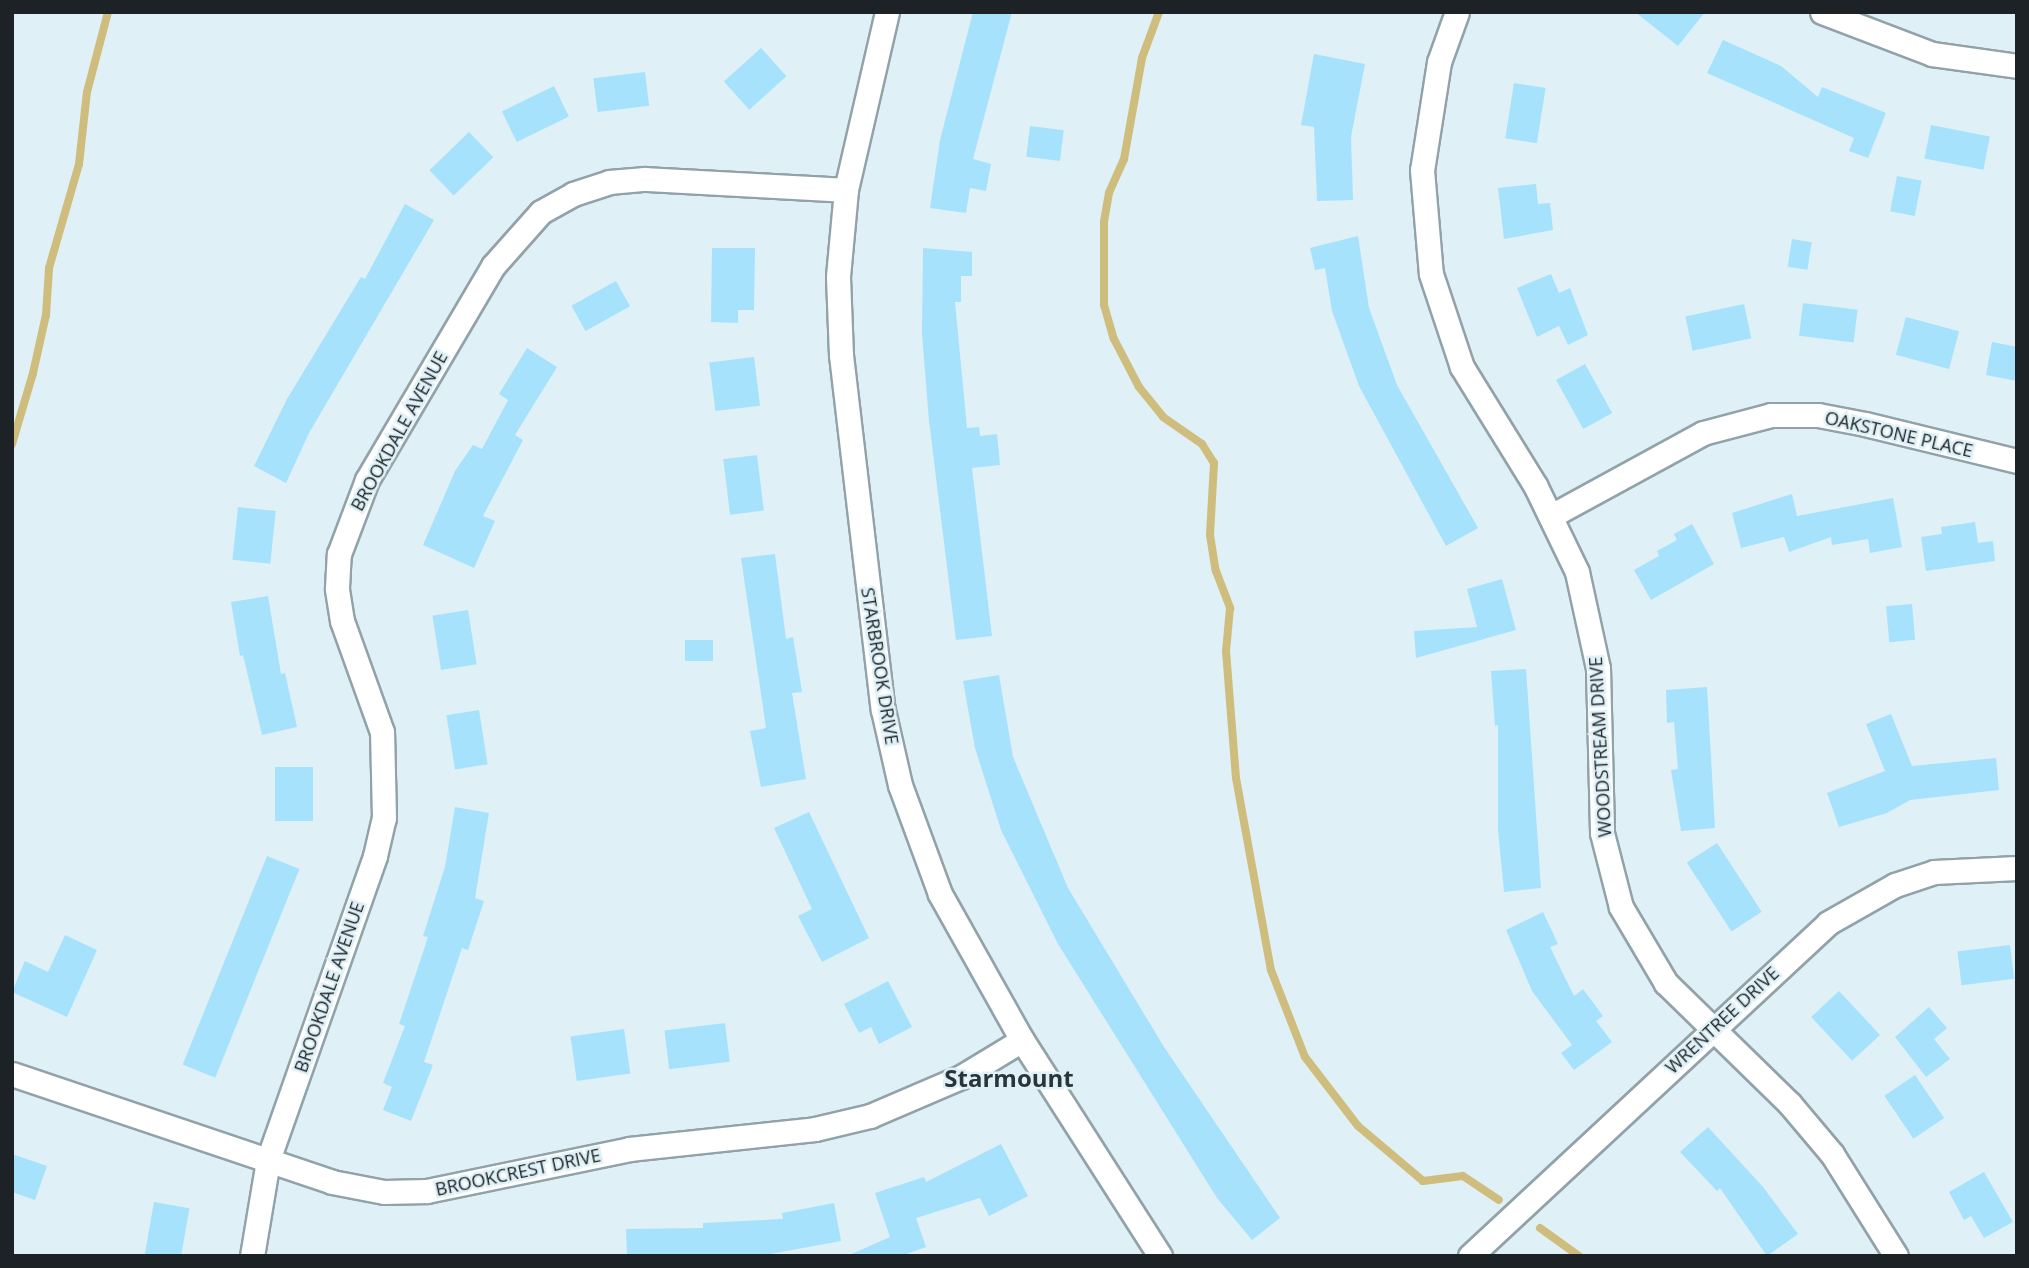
<!DOCTYPE html>
<style>
body{margin:0}
#map{position:relative;width:2029px;height:1268px;overflow:hidden;background:#dff0f7;font-family:"Open Sans",sans-serif}
div>[style]{position:absolute}
[style*='--x']{left:calc(var(--x)*1px);top:calc(var(--y)*1px);width:calc(var(--w)*1px);rotate:calc(var(--a)*1deg)}
.stream>*{height:8px;margin:-4px;padding:0 4px;transform-origin:4px;border-radius:4px;background:#cebd7c}
.building>*{inset:0;background:#a7e2fc;transform-origin:0 0}
.roads{filter:drop-shadow(2px 0 #92a2a9) drop-shadow(-2px 0 #92a2a9) drop-shadow(0 2px #92a2a9) drop-shadow(0 -2px #92a2a9)}
.street>*{height:23px;margin:-11.5px;padding:0 11.5px;transform-origin:11.5px;border-radius:11.5px;background:#fff}
span{translate:-50% -50%;white-space:nowrap;text-align:center;line-height:1.15;-webkit-text-stroke:5px #dff0f7;paint-order:stroke}
.street-label{font-size:18px;color:#1c2225}
.district-label{font-size:24px;color:#28363c;font-weight:700}
.frame{position:absolute;inset:0;border:14px solid #1c2225;pointer-events:none}
</style>
<div id="map">
<div class="stream">
<div style="--x:1159;--y:12;--w:49;--a:110.3"></div>
<div style="--x:1142;--y:58;--w:103;--a:100.1"></div>
<div style="--x:1124;--y:159;--w:37;--a:114"></div>
<div style="--x:1109;--y:193;--w:29;--a:100"></div>
<div style="--x:1104;--y:222;--w:83;--a:90"></div>
<div style="--x:1104;--y:305;--w:35;--a:74"></div>
<div style="--x:1114;--y:339;--w:54;--a:62.5"></div>
<div style="--x:1139;--y:387;--w:38;--a:51"></div>
<div style="--x:1163;--y:417;--w:47;--a:34.7"></div>
<div style="--x:1202;--y:444;--w:22;--a:58"></div>
<div style="--x:1214;--y:463;--w:72;--a:93.2"></div>
<div style="--x:1210;--y:535;--w:36;--a:81"></div>
<div style="--x:1216;--y:571;--w:40;--a:69"></div>
<div style="--x:1230;--y:608;--w:43;--a:95.3"></div>
<div style="--x:1226;--y:651;--w:127;--a:85.5"></div>
<div style="--x:1236;--y:778;--w:195;--a:79.7"></div>
<div style="--x:1271;--y:970;--w:93;--a:68.7"></div>
<div style="--x:1305;--y:1057;--w:87;--a:52.5"></div>
<div style="--x:1358;--y:1126;--w:85;--a:40.2"></div>
<div style="--x:1423;--y:1181;--w:40;--a:-7.1"></div>
<div style="--x:1463;--y:1176;--w:43;--a:33.7"></div>
<div style="--x:12;--y:444;--w:74;--a:-73.5"></div>
<div style="--x:33;--y:373;--w:59;--a:-77.4"></div>
<div style="--x:46;--y:315;--w:47;--a:-86.3"></div>
<div style="--x:49;--y:268;--w:108;--a:-73.9"></div>
<div style="--x:79;--y:164;--w:72;--a:-83.7"></div>
<div style="--x:87;--y:92;--w:83;--a:-75.3"></div>
<div style="--x:1540;--y:1228;--w:48;--a:35.7"></div>
</div>
<div class="building">
<div style="clip-path:polygon(973px 12px,1012px 12px,973px 159px,991px 164px,986px 191px,970px 188px,966px 213px,930px 208px,940px 140px)"></div>
<div style="clip-path:polygon(1635px 12px,1705px 12px,1678px 46px)"></div>
<div style="clip-path:polygon(1723px 40px,1781px 66px,1818px 97px,1822px 87px,1886px 113px,1868px 158px,1849px 151px,1854px 138px,1707px 73px)"></div>
<div style="left:761px;top:48px;width:38px;height:50px;rotate:48deg"></div>
<div style="clip-path:polygon(1314px 54px,1365px 64px,1351px 137px,1353px 200px,1317px 201px,1314px 127px,1301px 125px)"></div>
<div style="left:645px;top:72px;width:34px;height:52px;rotate:83deg"></div>
<div style="left:1514px;top:83px;width:32px;height:56px;rotate:9deg"></div>
<div style="left:554px;top:86px;width:34px;height:58px;rotate:64deg"></div>
<div style="left:1931px;top:125px;width:60px;height:34px;rotate:11deg"></div>
<div style="left:1030px;top:126px;width:34px;height:31px;rotate:7deg"></div>
<div style="left:469px;top:132px;width:35px;height:55px;rotate:46deg"></div>
<div style="left:1897px;top:176px;width:25px;height:36px;rotate:11deg"></div>
<div style="clip-path:polygon(1536px 184px,1538px 204px,1550px 203px,1553px 230px,1504px 239px,1498px 188px)"></div>
<div style="clip-path:polygon(405px 204px,434px 220px,309px 433px,286px 483px,254px 466px,287px 399px,361px 277px,365px 279px)"></div>
<div style="clip-path:polygon(1358px 236px,1369px 308px,1397px 385px,1478px 528px,1446px 546px,1359px 386px,1332px 311px,1325px 268px,1315px 270px,1310px 248px)"></div>
<div style="left:1792px;top:239px;width:20px;height:28px;rotate:9deg"></div>
<div style="clip-path:polygon(712px 248px,755px 248px,754px 310px,738px 310px,738px 323px,711px 322px)"></div>
<div style="clip-path:polygon(923px 248px,972px 252px,972px 276px,961px 276px,961px 302px,955px 302px,967px 428px,979px 427px,980px 436px,997px 434px,1000px 465px,972px 468px,992px 636px,956px 640px,929px 421px,922px 334px)"></div>
<div style="clip-path:polygon(1551px 274px,1559px 293px,1570px 288px,1588px 335px,1568px 345px,1559px 326px,1537px 337px,1517px 288px)"></div>
<div style="left:616px;top:281px;width:29px;height:51px;rotate:61deg"></div>
<div style="left:1803px;top:303px;width:55px;height:33px;rotate:7deg"></div>
<div style="left:1744px;top:304px;width:35px;height:60px;rotate:78deg"></div>
<div style="left:1906px;top:317px;width:55px;height:39px;rotate:15deg"></div>
<div style="clip-path:polygon(1992px 342px,2017px 347px,2017px 381px,1986px 375px)"></div>
<div style="clip-path:polygon(527px 348px,557px 367px,515px 435px,523px 440px,483px 516px,495px 521px,474px 568px,423px 545px,455px 471px,473px 445px,482px 449px,508px 400px,499px 394px)"></div>
<div style="left:754px;top:357px;width:49px;height:45px;rotate:83deg"></div>
<div style="left:1585px;top:364px;width:56px;height:33px;rotate:61deg"></div>
<div style="left:757px;top:455px;width:56px;height:34px;rotate:83deg"></div>
<div style="clip-path:polygon(1792px 494px,1797px 516px,1893px 498px,1902px 547px,1870px 553px,1868px 539px,1832px 545px,1831px 537px,1789px 552px,1784px 537px,1741px 548px,1732px 513px)"></div>
<div style="left:238px;top:507px;width:38px;height:53px;rotate:6deg"></div>
<div style="clip-path:polygon(1975px 522px,1978px 543px,1993px 541px,1995px 561px,1926px 571px,1921px 537px,1942px 534px,1941px 527px)"></div>
<div style="clip-path:polygon(1692px 524px,1714px 564px,1651px 600px,1634px 570px,1659px 556px,1657px 551px,1677px 540px,1674px 534px)"></div>
<div style="clip-path:polygon(775px 554px,786px 639px,793px 637px,802px 692px,792px 693px,806px 779px,761px 787px,750px 731px,766px 728px,741px 558px)"></div>
<div style="clip-path:polygon(1502px 579px,1516px 630px,1416px 658px,1414px 631px,1477px 627px,1467px 589px)"></div>
<div style="clip-path:polygon(268px 596px,281px 674px,285px 673px,297px 727px,262px 735px,243px 655px,240px 656px,231px 602px)"></div>
<div style="left:1912px;top:604px;width:36px;height:26px;rotate:85deg"></div>
<div style="left:468px;top:610px;width:55px;height:36px;rotate:81deg"></div>
<div style="left:685px;top:640px;width:28px;height:21px"></div>
<div style="clip-path:polygon(1526px 669px,1541px 888px,1504px 892px,1498px 830px,1498px 725px,1495px 726px,1491px 671px)"></div>
<div style="clip-path:polygon(999px 675px,1013px 757px,1068px 888px,1164px 1047px,1280px 1218px,1252px 1240px,1217px 1198px,1058px 944px,1001px 830px,975px 748px,963px 681px)"></div>
<div style="clip-path:polygon(1707px 687px,1715px 828px,1681px 831px,1671px 770px,1678px 769px,1674px 722px,1667px 723px,1666px 690px)"></div>
<div style="left:479px;top:710px;width:55px;height:33px;rotate:81deg"></div>
<div style="clip-path:polygon(1891px 714px,1912px 766px,1996px 758px,1999px 790px,1910px 800px,1887px 813px,1839px 827px,1827px 793px,1885px 771px,1866px 724px)"></div>
<div style="left:275px;top:767px;width:38px;height:54px"></div>
<div style="clip-path:polygon(455px 807px,489px 813px,475px 898px,484px 901px,468px 950px,462px 948px,424px 1062px,433px 1065px,411px 1121px,383px 1110px,392px 1087px,383px 1083px,405px 1026px,399px 1024px,428px 937px,423px 936px,445px 867px)"></div>
<div style="clip-path:polygon(809px 812px,869px 938px,822px 962px,798px 916px,812px 909px,774px 828px)"></div>
<div style="left:1717px;top:843px;width:82px;height:36px;rotate:57deg"></div>
<div style="left:267px;top:856px;width:35px;height:225px;rotate:22deg"></div>
<div style="clip-path:polygon(1543px 912px,1558px 944px,1550px 947px,1574px 996px,1583px 989px,1603px 1016px,1596px 1021px,1612px 1042px,1574px 1070px,1561px 1053px,1572px 1045px,1532px 991px,1506px 930px)"></div>
<div style="clip-path:polygon(65px 935px,97px 950px,67px 1017px,12px 992px,25px 961px,48px 972px)"></div>
<div style="left:2010px;top:945px;width:34px;height:53px;rotate:83deg"></div>
<div style="clip-path:polygon(888px 981px,912px 1027px,879px 1044px,871px 1027px,859px 1033px,844px 1004px)"></div>
<div style="left:1839px;top:991px;width:60px;height:38px;rotate:47deg"></div>
<div style="clip-path:polygon(1929px 1007px,1947px 1028px,1934px 1039px,1950px 1059px,1926px 1077px,1895px 1037px)"></div>
<div style="left:725px;top:1023px;width:39px;height:61px;rotate:83deg"></div>
<div style="left:624px;top:1029px;width:45px;height:54px;rotate:82deg"></div>
<div style="left:1915px;top:1075px;width:52px;height:37px;rotate:56deg"></div>
<div style="clip-path:polygon(1708px 1127px,1763px 1187px,1798px 1234px,1767px 1256px,1720px 1188px,1717px 1191px,1680px 1152px)"></div>
<div style="clip-path:polygon(1001px 1144px,1028px 1196px,989px 1216px,980px 1198px,916px 1218px,926px 1247px,901px 1256px,847px 1256px,890px 1237px,875px 1193px,924px 1177px,926px 1182px)"></div>
<div style="clip-path:polygon(12px 1154px,47px 1166px,35px 1200px,12px 1192px)"></div>
<div style="clip-path:polygon(1984px 1172px,2013px 1222px,1984px 1238px,1971px 1216px,1964px 1220px,1949px 1192px)"></div>
<div style="left:154px;top:1202px;width:36px;height:55px;rotate:10deg"></div>
<div style="clip-path:polygon(834px 1203px,841px 1241px,759px 1256px,627px 1256px,626px 1229px,703px 1228px,703px 1223px,783px 1219px,782px 1213px)"></div>
</div>
<div class="roads">
<div class="street">
<div style="--x:887;--y:12;--w:183;--a:103"></div>
<div style="--x:846;--y:190;--w:87;--a:95.3"></div>
<div style="--x:838;--y:277;--w:78;--a:87.8"></div>
<div style="--x:841;--y:355;--w:357;--a:83.3"></div>
<div style="--x:883;--y:710;--w:77;--a:77.2"></div>
<div style="--x:900;--y:785;--w:116;--a:69.8"></div>
<div style="--x:940;--y:894;--w:167;--a:60.7"></div>
<div style="--x:1022;--y:1040;--w:256;--a:57.4"></div>
<div style="--x:1457;--y:12;--w:53;--a:109.8"></div>
<div style="--x:1439;--y:62;--w:109;--a:98.9"></div>
<div style="--x:1422;--y:170;--w:104;--a:85.1"></div>
<div style="--x:1431;--y:274;--w:98;--a:71.6"></div>
<div style="--x:1462;--y:367;--w:139;--a:58.3"></div>
<div style="--x:1535;--y:485;--w:97;--a:64.2"></div>
<div style="--x:1577;--y:572;--w:98;--a:77.7"></div>
<div style="--x:1598;--y:668;--w:165;--a:88.6"></div>
<div style="--x:1602;--y:833;--w:76;--a:75.6"></div>
<div style="--x:1621;--y:907;--w:88;--a:59.4"></div>
<div style="--x:1666;--y:983;--w:172;--a:44.3"></div>
<div style="--x:1789;--y:1103;--w:67;--a:49.9"></div>
<div style="--x:1832;--y:1154;--w:120;--a:57.9"></div>
<div style="--x:1822;--y:12;--w:118;--a:20.9"></div>
<div style="--x:1932;--y:54;--w:86;--a:8"></div>
<div style="--x:1551;--y:516;--w:173;--a:-28.6"></div>
<div style="--x:1703;--y:433;--w:70;--a:-14.8"></div>
<div style="--x:1771;--y:415;--w:47;--a:0"></div>
<div style="--x:1818;--y:415;--w:48;--a:10.8"></div>
<div style="--x:1865;--y:424;--w:156;--a:13.7"></div>
<div style="--x:12;--y:1074;--w:338;--a:18.6"></div>
<div style="--x:332;--y:1182;--w:53;--a:10.9"></div>
<div style="--x:384;--y:1192;--w:43;--a:-1.3"></div>
<div style="--x:427;--y:1191;--w:206;--a:-11.7"></div>
<div style="--x:629;--y:1149;--w:187;--a:-6.1"></div>
<div style="--x:815;--y:1129;--w:57;--a:-13.3"></div>
<div style="--x:870;--y:1116;--w:99;--a:-23.2"></div>
<div style="--x:961;--y:1077;--w:71;--a:-31.2"></div>
<div style="--x:252;--y:1256;--w:97;--a:-80.5"></div>
<div style="--x:268;--y:1160;--w:322;--a:-70.6"></div>
<div style="--x:375;--y:856;--w:39;--a:-77"></div>
<div style="--x:384;--y:818;--w:86;--a:-91.3"></div>
<div style="--x:382;--y:732;--w:118;--a:-109.8"></div>
<div style="--x:342;--y:621;--w:33;--a:-99"></div>
<div style="--x:337;--y:588;--w:34;--a:-87"></div>
<div style="--x:339;--y:554;--w:79;--a:-69.3"></div>
<div style="--x:367;--y:480;--w:248;--a:-59.5"></div>
<div style="--x:493;--y:266;--w:72;--a:-48.4"></div>
<div style="--x:541;--y:212;--w:37;--a:-29"></div>
<div style="--x:573;--y:194;--w:38;--a:-18"></div>
<div style="--x:609;--y:182;--w:36;--a:-5"></div>
<div style="--x:645;--y:179;--w:201;--a:3.1"></div>
<div style="--x:1470;--y:1256;--w:489;--a:-42.9"></div>
<div style="--x:1828;--y:923;--w:77;--a:-29.6"></div>
<div style="--x:1895;--y:885;--w:41;--a:-18.4"></div>
<div style="--x:1934;--y:872;--w:83;--a:-2.8"></div>
</div>
</div>
<div class="street-label">
<span style="left:399px;top:431px;rotate:-61deg">BROOKDALE AVENUE</span>
<span style="left:1899px;top:434px;rotate:13deg">OAKSTONE PLACE</span>
<span style="left:880px;top:666px;rotate:81deg">STARBROOK DRIVE</span>
<span style="left:1600px;top:747px;rotate:-93deg">WOODSTREAM DRIVE</span>
<span style="left:329px;top:987px;rotate:-71deg">BROOKDALE AVENUE</span>
<span style="left:1722px;top:1020px;rotate:-43deg">WRENTREE DRIVE</span>
<span style="left:518px;top:1172px;rotate:-12deg">BROOKCREST DRIVE</span>
</div>
<div class="district-label">
<span style="left:1009px;top:1078px">Starmount</span>
</div>
<div class="frame"></div>
</div>
